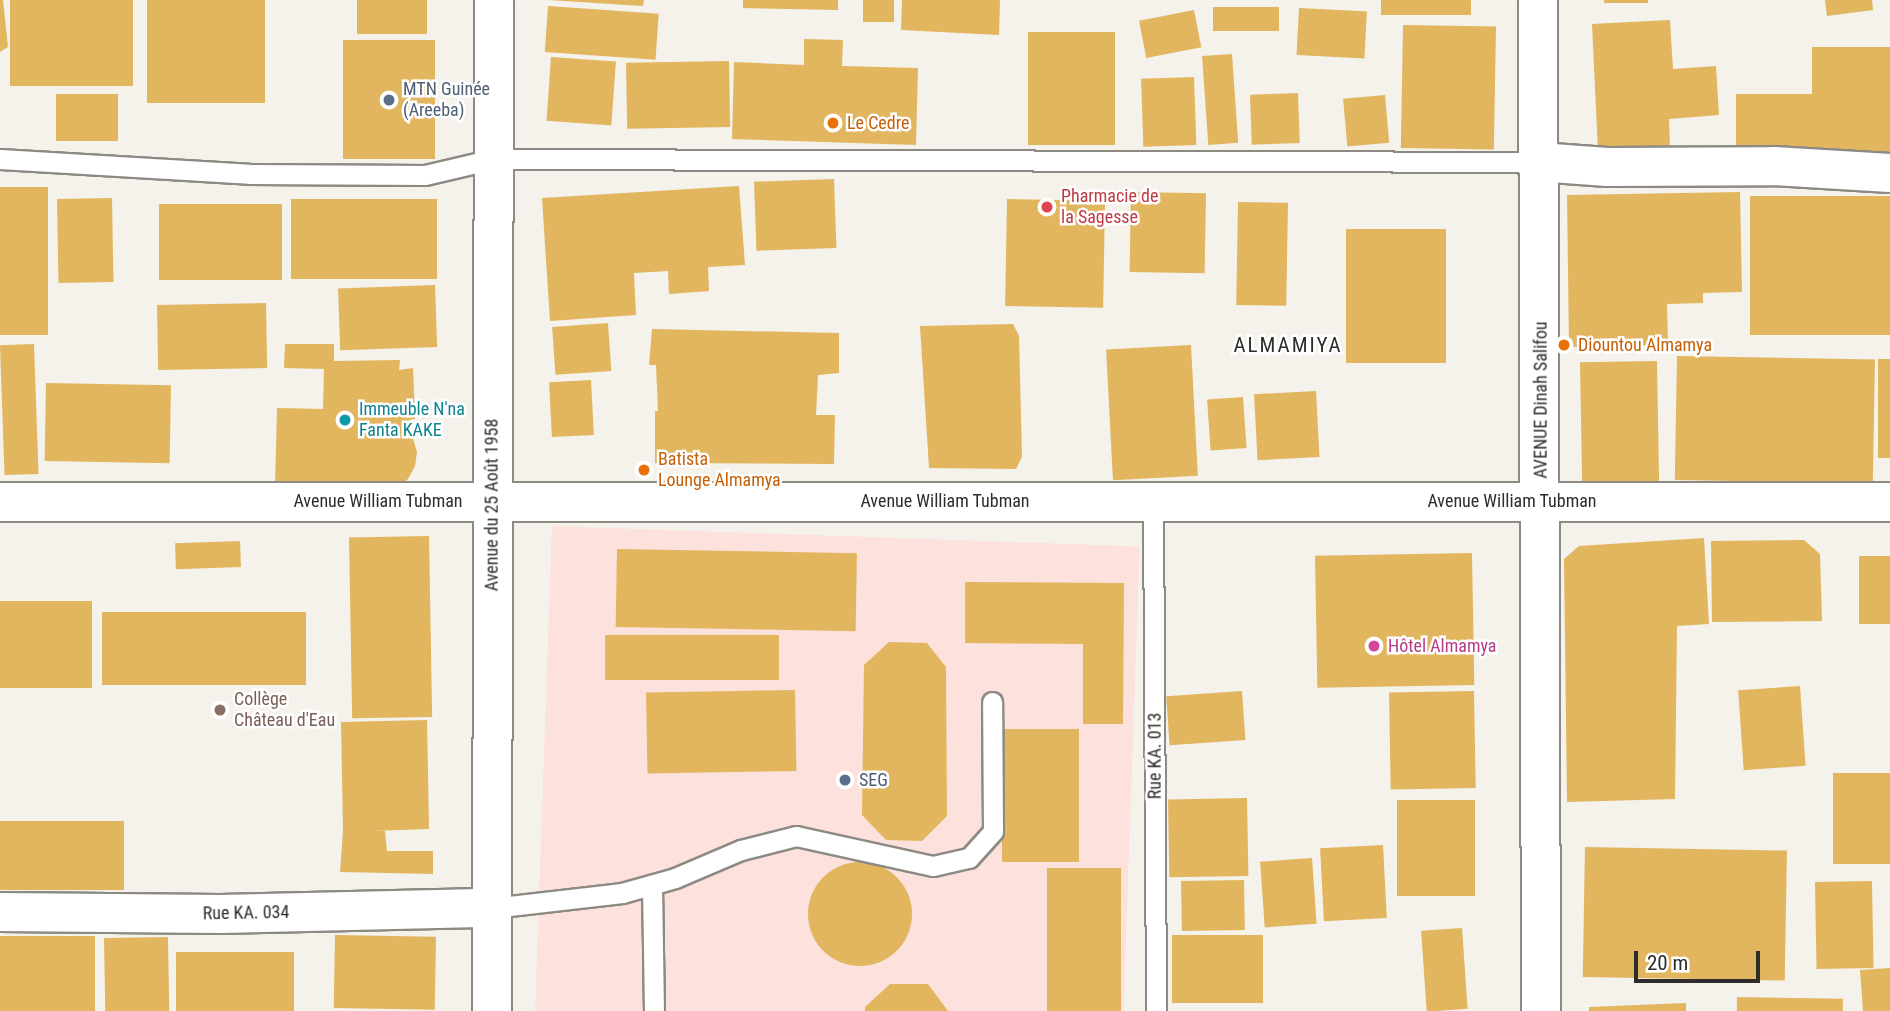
<!DOCTYPE html>
<meta charset="utf-8">
<style>
body{margin:0}
#map{position:relative;width:1890px;height:1011px;overflow:hidden;background:#f5f1eb;font-family:"Roboto Condensed",sans-serif}
div>[style]{position:absolute}
[style*='--x']{left:calc(var(--x)*1px);top:calc(var(--y)*1px);width:calc(var(--w)*1px);rotate:calc(var(--a)*1deg)}
.commercial>*{inset:0;background:#fce1dc;transform-origin:0 0}
.building>*{inset:0;background:#e1b65f;transform-origin:0 0}
.round{border-radius:50%}
.roads{filter:drop-shadow(2px 0 #8d8a84) drop-shadow(-2px 0 #8d8a84) drop-shadow(0 2px #8d8a84) drop-shadow(0 -2px #8d8a84)}
.lane>*{height:19px;margin:-9.5px;padding:0 9.5px;transform-origin:9.5px;border-radius:9.5px;background:#fff}
.street>*{height:38px;margin:-19px;padding:0 19px;transform-origin:19px;border-radius:19px;background:#fff}
.dots>*{width:19px;height:19px;translate:-50% -50%;box-sizing:border-box;border:4px solid #fff;border-radius:50%}
span{translate:-50% -50%;white-space:nowrap;text-align:center;line-height:1.15;-webkit-text-stroke:5px #fff;paint-order:stroke}
.service-label{font-size:18px;color:#4e5e75}
.left{translate:0 -50%;text-align:left}
.food-label{font-size:18px;color:#c56008}
.health-label{font-size:18px;color:#be3a42}
.street-label{font-size:18px;color:#2e2d2b}
.culture-label{font-size:18px;color:#0d838f}
.hotel-label{font-size:18px;color:#b23c85}
.education-label{font-size:18px;color:#785e54}
.quarter-label{font-size:21px;color:#2e2d2b;letter-spacing:2px}
.scale{position:absolute;left:1634px;top:951px;width:126px;height:32px;box-sizing:border-box;border:4px solid #2e2d2b;border-top:0;padding-left:9px;font-size:21px;line-height:24px;white-space:nowrap;color:#2e2d2b;-webkit-text-stroke:5px #fff;paint-order:stroke}
</style>
<div id="map">
<div class="commercial">
<div style="left:552px;top:526px;width:588px;height:485px;rotate:2deg"></div>
</div>
<div class="building">
<div style="clip-path:polygon(0 0,3px 0,8px 47px,0 52px)"></div>
<div style="left:10px;top:0;width:123px;height:86px"></div>
<div style="left:147px;top:0;width:118px;height:103px"></div>
<div style="left:357px;top:0;width:70px;height:34px"></div>
<div style="clip-path:polygon(548px 0,644px 0,643px 6px)"></div>
<div style="clip-path:polygon(743px 0,838px 0,838px 10px,743px 8px)"></div>
<div style="left:863px;top:0;width:31px;height:22px"></div>
<div style="clip-path:polygon(902px 0,1000px 0,999px 35px,901px 30px)"></div>
<div style="left:1381px;top:0;width:90px;height:15px"></div>
<div style="left:1604px;top:0;width:44px;height:3px"></div>
<div style="clip-path:polygon(1825px 0,1872px 0,1873px 10px,1827px 16px)"></div>
<div style="left:548px;top:6px;width:111px;height:46px;rotate:4deg"></div>
<div style="left:1213px;top:7px;width:66px;height:24px"></div>
<div style="left:1299px;top:8px;width:68px;height:47px;rotate:3deg"></div>
<div style="left:1194px;top:10px;width:38px;height:56px;rotate:79deg"></div>
<div style="clip-path:polygon(1670px 20px,1673px 69px,1716px 66px,1719px 115px,1669px 119px,1670px 148px,1598px 152px,1592px 24px)"></div>
<div style="left:1403px;top:25px;width:93px;height:123px;rotate:1deg"></div>
<div style="left:1028px;top:32px;width:87px;height:113px"></div>
<div style="clip-path:polygon(804px 39px,843px 40px,842px 66px,918px 68px,916px 145px,732px 139px,734px 62px,804px 65px)"></div>
<div style="left:435px;top:40px;width:119px;height:92px;rotate:90deg"></div>
<div style="clip-path:polygon(1812px 47px,1890px 47px,1890px 158px,1736px 159px,1736px 94px,1812px 94px)"></div>
<div style="left:1232px;top:54px;width:89px;height:30px;rotate:86deg"></div>
<div style="left:551px;top:57px;width:65px;height:64px;rotate:4deg"></div>
<div style="left:729px;top:61px;width:66px;height:103px;rotate:89deg"></div>
<div style="left:1194px;top:77px;width:68px;height:53px;rotate:88deg"></div>
<div style="left:1298px;top:93px;width:50px;height:48px;rotate:88deg"></div>
<div style="left:56px;top:94px;width:62px;height:47px"></div>
<div style="left:1385px;top:95px;width:48px;height:42px;rotate:85deg"></div>
<div style="left:834px;top:179px;width:69px;height:80px;rotate:88deg"></div>
<div style="clip-path:polygon(739px 186px,745px 265px,708px 267px,709px 291px,669px 294px,668px 271px,634px 273px,636px 315px,550px 321px,542px 198px)"></div>
<div style="left:0;top:187px;width:48px;height:148px"></div>
<div style="left:1131px;top:192px;width:75px;height:80px;rotate:1deg"></div>
<div style="clip-path:polygon(1740px 192px,1742px 292px,1703px 293px,1703px 303px,1667px 304px,1668px 345px,1569px 347px,1567px 195px)"></div>
<div style="left:1750px;top:196px;width:140px;height:139px"></div>
<div style="left:112px;top:198px;width:84px;height:55px;rotate:89deg"></div>
<div style="left:291px;top:199px;width:146px;height:80px"></div>
<div style="left:1007px;top:199px;width:98px;height:107px;rotate:1deg"></div>
<div style="left:1238px;top:202px;width:50px;height:103px;rotate:1deg"></div>
<div style="left:159px;top:204px;width:123px;height:76px"></div>
<div style="left:1446px;top:229px;width:134px;height:100px;rotate:90deg"></div>
<div style="left:435px;top:285px;width:62px;height:97px;rotate:88deg"></div>
<div style="left:266px;top:303px;width:65px;height:109px;rotate:89deg"></div>
<div style="left:608px;top:323px;width:48px;height:56px;rotate:86deg"></div>
<div style="clip-path:polygon(1013px 324px,1019px 336px,1022px 457px,1016px 469px,929px 468px,920px 326px)"></div>
<div style="clip-path:polygon(652px 329px,839px 333px,839px 373px,818px 375px,816px 415px,835px 415px,834px 464px,655px 463px,655px 411px,658px 411px,656px 365px,649px 365px)"></div>
<div style="left:34px;top:344px;width:130px;height:34px;rotate:88deg"></div>
<div style="clip-path:polygon(285px 344px,334px 344px,334px 361px,400px 360px,399px 370px,413px 368px,415px 419px,409px 420px,409px 425px,417px 452px,415px 466px,408px 479px,397px 488px,275px 487px,277px 408px,323px 409px,324px 369px,284px 368px)"></div>
<div style="left:1191px;top:345px;width:131px;height:85px;rotate:87deg"></div>
<div style="left:1677px;top:356px;width:198px;height:124px;rotate:1deg"></div>
<div style="left:1878px;top:359px;width:12px;height:99px"></div>
<div style="left:1657px;top:361px;width:122px;height:77px;rotate:89deg"></div>
<div style="left:591px;top:380px;width:55px;height:42px;rotate:87deg"></div>
<div style="left:46px;top:383px;width:125px;height:78px;rotate:1deg"></div>
<div style="left:1316px;top:391px;width:66px;height:62px;rotate:87deg"></div>
<div style="left:1243px;top:397px;width:51px;height:36px;rotate:86deg"></div>
<div style="left:429px;top:536px;width:181px;height:80px;rotate:89deg"></div>
<div style="clip-path:polygon(1704px 538px,1709px 624px,1677px 626px,1675px 799px,1567px 802px,1564px 559px,1579px 546px)"></div>
<div style="clip-path:polygon(1804px 540px,1820px 554px,1822px 621px,1712px 622px,1711px 541px)"></div>
<div style="left:240px;top:541px;width:26px;height:65px;rotate:88deg"></div>
<div style="left:617px;top:549px;width:240px;height:78px;rotate:1deg"></div>
<div style="left:1472px;top:553px;width:132px;height:157px;rotate:89deg"></div>
<div style="left:1859px;top:556px;width:31px;height:68px"></div>
<div style="clip-path:polygon(965px 582px,1124px 583px,1123px 724px,1083px 724px,1083px 644px,965px 643px)"></div>
<div style="left:0;top:601px;width:92px;height:87px"></div>
<div style="left:102px;top:612px;width:204px;height:73px"></div>
<div style="left:605px;top:635px;width:174px;height:45px"></div>
<div style="clip-path:polygon(889px 642px,927px 643px,946px 667px,947px 816px,922px 841px,886px 840px,862px 815px,864px 665px)"></div>
<div style="left:1800px;top:686px;width:80px;height:62px;rotate:86deg"></div>
<div style="left:795px;top:690px;width:81px;height:149px;rotate:89deg"></div>
<div style="left:1242px;top:691px;width:49px;height:76px;rotate:86deg"></div>
<div style="left:1474px;top:691px;width:97px;height:85px;rotate:89deg"></div>
<div style="clip-path:polygon(427px 720px,429px 829px,372px 831px,385px 831px,387px 851px,433px 851px,433px 874px,340px 872px,343px 831px,341px 722px)"></div>
<div style="left:1002px;top:729px;width:77px;height:133px"></div>
<div style="left:1890px;top:773px;width:91px;height:57px;rotate:90deg"></div>
<div style="left:1247px;top:798px;width:78px;height:79px;rotate:89deg"></div>
<div style="left:1397px;top:800px;width:78px;height:96px"></div>
<div style="left:0;top:821px;width:124px;height:69px"></div>
<div style="left:1383px;top:845px;width:73px;height:63px;rotate:87deg"></div>
<div style="left:1585px;top:847px;width:202px;height:130px;rotate:1deg"></div>
<div style="left:1312px;top:858px;width:66px;height:52px;rotate:86deg"></div>
<div class="round" style="left:808px;top:862px;width:104px;height:104px"></div>
<div style="left:1047px;top:868px;width:74px;height:143px"></div>
<div style="left:1244px;top:880px;width:50px;height:63px;rotate:89deg"></div>
<div style="left:1872px;top:881px;width:87px;height:57px;rotate:89deg"></div>
<div style="left:1462px;top:928px;width:81px;height:41px;rotate:86deg"></div>
<div style="left:335px;top:935px;width:101px;height:73px;rotate:1deg"></div>
<div style="left:1263px;top:935px;width:68px;height:91px;rotate:90deg"></div>
<div style="left:0;top:936px;width:95px;height:75px"></div>
<div style="left:168px;top:937px;width:74px;height:64px;rotate:89deg"></div>
<div style="left:176px;top:952px;width:118px;height:59px"></div>
<div style="clip-path:polygon(1890px 968px,1890px 1011px,1863px 1011px,1860px 970px)"></div>
<div style="clip-path:polygon(890px 984px,928px 984px,948px 1011px,865px 1011px,865px 1007px)"></div>
<div style="left:1737px;top:997px;width:106px;height:14px;rotate:1deg"></div>
<div style="clip-path:polygon(1686px 1003px,1686px 1011px,1589px 1011px,1589px 1007px)"></div>
</div>
<div class="roads">
<div class="lane">
<div style="--x:0;--y:159;--w:249;--a:3.4"></div>
<div style="--x:249;--y:174;--w:176;--a:0.3"></div>
<div style="--x:425;--y:175;--w:70;--a:-13.2"></div>
<div style="--x:493;--y:159;--w:1046;--a:0.16"></div>
<div style="--x:1153;--y:501;--w:510;--a:89.66"></div>
<div style="--x:652;--y:885;--w:126;--a:89.1"></div>
<div style="--x:492;--y:908;--w:131;--a:-6.6"></div>
<div style="--x:622;--y:893;--w:55;--a:-15.8"></div>
<div style="--x:675;--y:878;--w:72;--a:-23"></div>
<div style="--x:741;--y:850;--w:57;--a:-14.3"></div>
<div style="--x:796;--y:836;--w:140;--a:12.4"></div>
<div style="--x:933;--y:866;--w:37;--a:-13"></div>
<div style="--x:969;--y:858;--w:36;--a:-48"></div>
<div style="--x:993;--y:831;--w:129;--a:-90.4"></div>
</div>
<div class="street">
<div style="--x:1538;--y:0;--w:1011;--a:89.83"></div>
<div style="--x:1539;--y:162;--w:68;--a:4.2"></div>
<div style="--x:1607;--y:167;--w:167;--a:-0.3"></div>
<div style="--x:1774;--y:166;--w:116;--a:3.5"></div>
<div style="--x:0;--y:502;--w:1890;--a:0"></div>
<div style="--x:0;--y:912;--w:220;--a:0.5"></div>
<div style="--x:220;--y:914;--w:272;--a:-1.3"></div>
<div style="--x:492;--y:1011;--w:1011;--a:-89.89"></div>
</div>
</div>
<div class="dots">
<div style="left:389px;top:100px;background:#5c6f8a"></div>
<div style="left:833px;top:123px;background:#e8710a"></div>
<div style="left:1047px;top:207px;background:#e0444e"></div>
<div style="left:1564px;top:345px;background:#e8710a"></div>
<div style="left:345px;top:420px;background:#0f9aa8"></div>
<div style="left:644px;top:470px;background:#e8710a"></div>
<div style="left:1374px;top:646px;background:#d1479c"></div>
<div style="left:220px;top:710px;background:#8d6e63"></div>
<div style="left:845px;top:780px;background:#5c6f8a"></div>
</div>
<div class="service-label">
<span class="left" style="left:403px;top:100px">MTN Guinée<br>(Areeba)</span>
<span class="left" style="left:859px;top:780px">SEG</span>
</div>
<div class="food-label">
<span class="left" style="left:847px;top:123px">Le Cedre</span>
<span class="left" style="left:1578px;top:345px">Diountou Almamya</span>
<span class="left" style="left:658px;top:470px">Batista<br>Lounge Almamya</span>
</div>
<div class="health-label">
<span class="left" style="left:1061px;top:207px">Pharmacie de<br>la Sagesse</span>
</div>
<div class="street-label">
<span style="left:1541px;top:400px;rotate:-90deg">AVENUE Dinah Salifou</span>
<span style="left:378px;top:501px">Avenue William Tubman</span>
<span style="left:945px;top:501px">Avenue William Tubman</span>
<span style="left:1512px;top:501px">Avenue William Tubman</span>
<span style="left:492px;top:505px;rotate:-90deg">Avenue du 25 Août 1958</span>
<span style="left:1155px;top:756px;rotate:-90deg">Rue KA. 013</span>
<span style="left:246px;top:913px;rotate:-1deg">Rue KA. 034</span>
</div>
<div class="culture-label">
<span class="left" style="left:359px;top:420px">Immeuble N'na<br>Fanta KAKE</span>
</div>
<div class="hotel-label">
<span class="left" style="left:1388px;top:646px">Hôtel Almamya</span>
</div>
<div class="education-label">
<span class="left" style="left:234px;top:710px">Collège<br>Château d'Eau</span>
</div>
<div class="quarter-label">
<span style="left:1288px;top:345px">ALMAMIYA</span>
</div>
<div class="scale">20 m</div>
</div>
